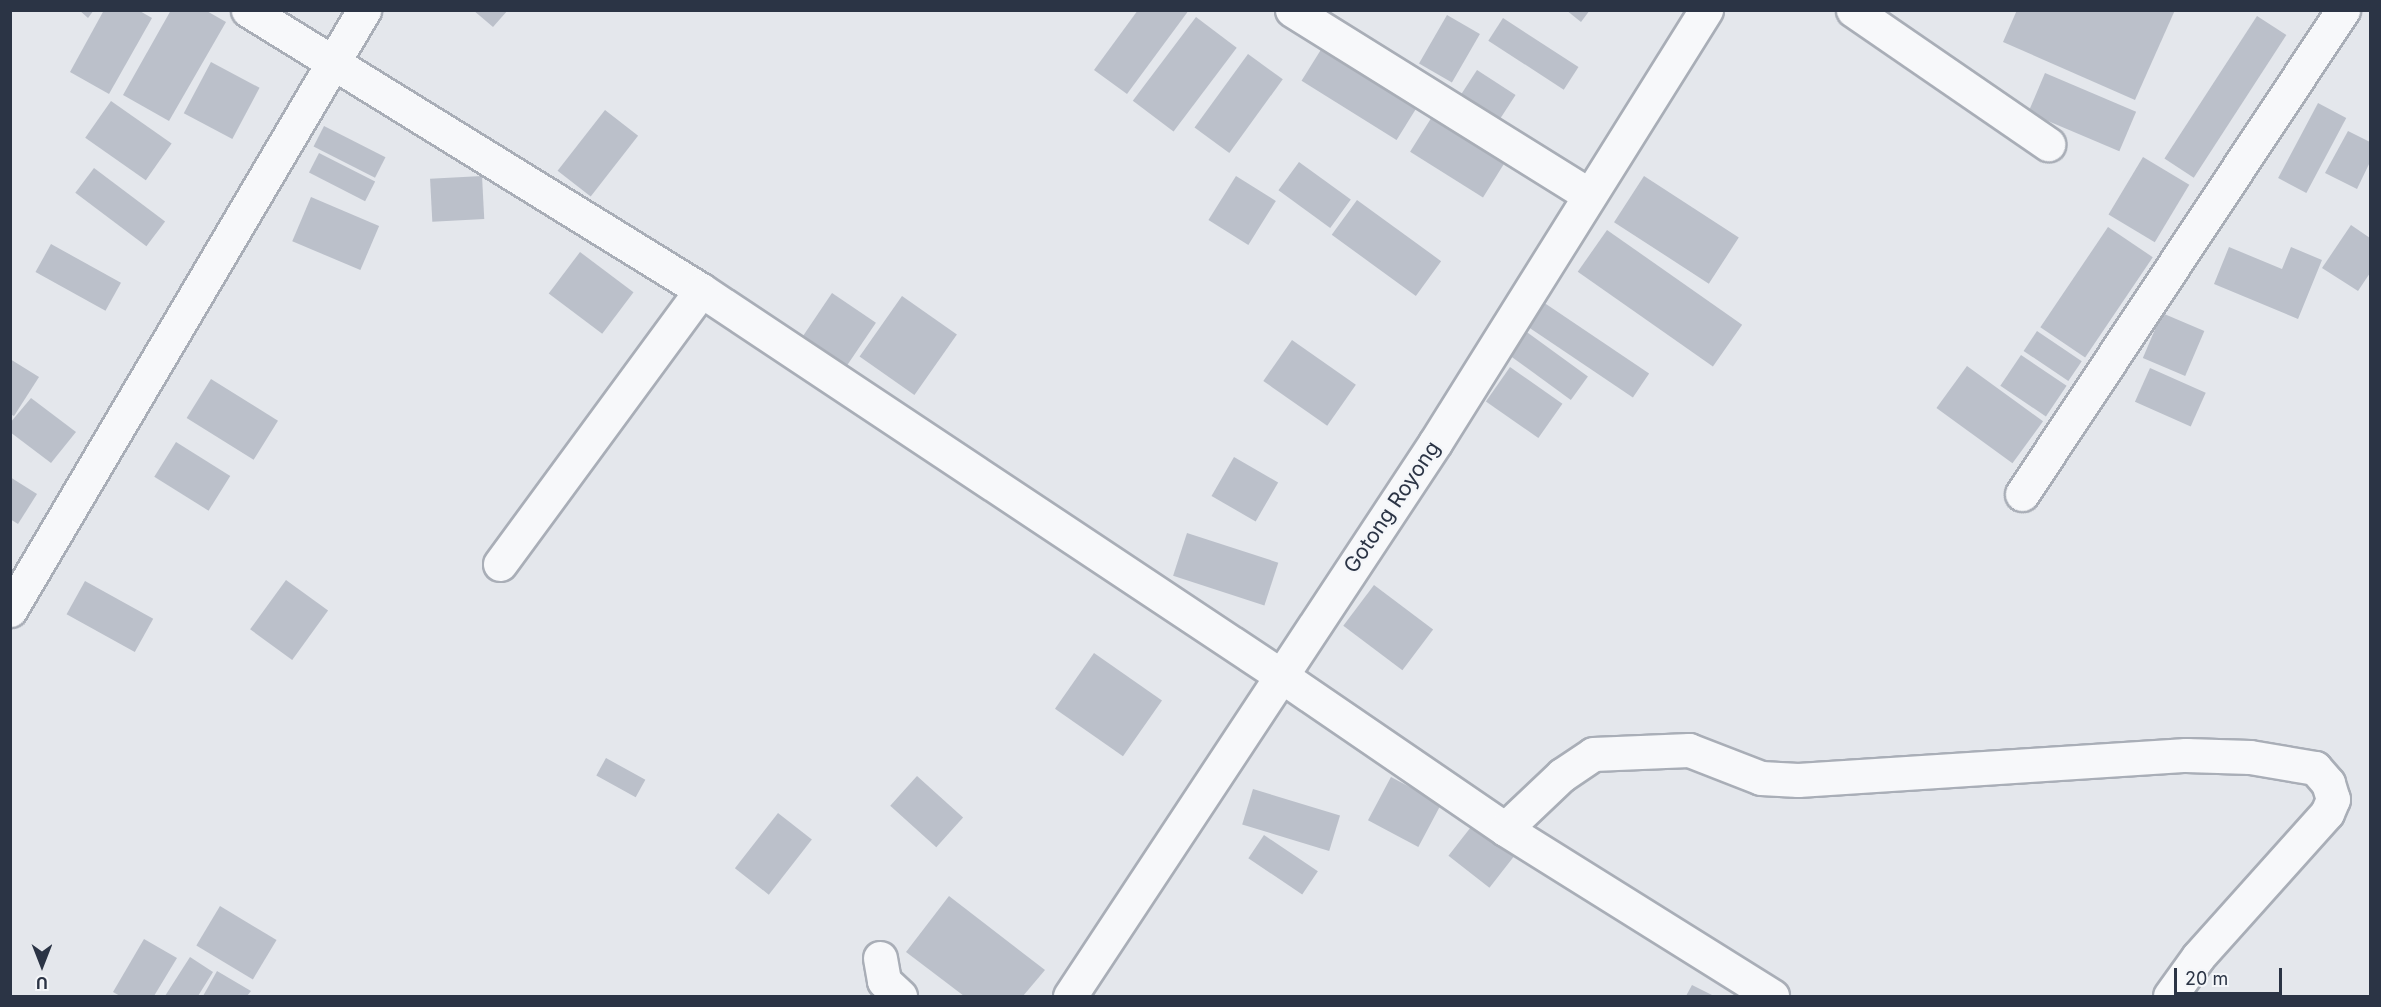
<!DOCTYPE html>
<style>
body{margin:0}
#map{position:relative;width:2381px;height:1007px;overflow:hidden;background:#e4e7ec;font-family:Inter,sans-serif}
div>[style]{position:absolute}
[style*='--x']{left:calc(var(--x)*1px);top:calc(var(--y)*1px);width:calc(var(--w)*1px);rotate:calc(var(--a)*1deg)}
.building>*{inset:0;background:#bbc0ca;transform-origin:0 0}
.roads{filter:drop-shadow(2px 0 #a9aeb7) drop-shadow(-2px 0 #a9aeb7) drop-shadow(0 2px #a9aeb7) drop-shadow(0 -2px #a9aeb7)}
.minor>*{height:33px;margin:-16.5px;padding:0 16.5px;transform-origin:16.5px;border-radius:16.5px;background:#f7f8fa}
span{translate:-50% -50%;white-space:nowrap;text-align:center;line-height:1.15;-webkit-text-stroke:4.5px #f4f6f9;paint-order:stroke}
.street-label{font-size:21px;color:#2b3445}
.frame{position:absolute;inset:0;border:12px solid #2b3445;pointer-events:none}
.north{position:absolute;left:12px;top:935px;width:60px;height:60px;-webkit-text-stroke:4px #f4f6f9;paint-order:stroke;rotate:180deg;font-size:16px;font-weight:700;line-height:24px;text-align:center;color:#2b3445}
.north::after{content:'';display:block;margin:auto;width:21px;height:27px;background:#2b3445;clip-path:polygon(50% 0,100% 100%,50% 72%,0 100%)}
.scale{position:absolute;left:2174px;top:968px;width:108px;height:27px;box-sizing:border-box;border:3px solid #2b3445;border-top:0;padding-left:8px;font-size:18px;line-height:21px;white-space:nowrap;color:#2b3445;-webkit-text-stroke:4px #f4f6f9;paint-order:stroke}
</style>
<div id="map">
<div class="building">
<div style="clip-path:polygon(79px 10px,94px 10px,88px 18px)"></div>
<div style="clip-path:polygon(104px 10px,138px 10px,152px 18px,109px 94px,70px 72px)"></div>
<div style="clip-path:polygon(171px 10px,205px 10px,226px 22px,169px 121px,123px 95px)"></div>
<div style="clip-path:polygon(473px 10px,508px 10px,493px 27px)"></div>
<div style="clip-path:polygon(1138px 10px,1189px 10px,1127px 94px,1094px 70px)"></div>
<div style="clip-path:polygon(1566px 10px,1590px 10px,1581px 22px)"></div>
<div style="clip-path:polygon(2017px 10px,2175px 10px,2135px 100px,2003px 42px)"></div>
<div style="left:1447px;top:15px;width:38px;height:56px;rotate:30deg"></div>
<div style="left:2257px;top:16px;width:35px;height:170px;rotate:33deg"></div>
<div style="left:1196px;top:17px;width:51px;height:105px;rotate:37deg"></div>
<div style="left:1503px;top:18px;width:90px;height:27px;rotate:33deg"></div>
<div style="left:1327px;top:40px;width:112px;height:48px;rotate:32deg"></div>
<div style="left:1248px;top:54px;width:43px;height:91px;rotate:36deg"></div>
<div style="left:211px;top:62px;width:55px;height:58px;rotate:28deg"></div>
<div style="left:1477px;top:70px;width:46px;height:29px;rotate:33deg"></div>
<div style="left:2045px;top:73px;width:99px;height:43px;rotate:23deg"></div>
<div style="left:111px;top:101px;width:74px;height:45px;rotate:35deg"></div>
<div style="left:2318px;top:103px;width:32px;height:85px;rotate:28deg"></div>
<div style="left:605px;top:110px;width:42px;height:77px;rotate:38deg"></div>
<div style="left:1435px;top:112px;width:86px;height:47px;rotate:32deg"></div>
<div style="left:324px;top:126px;width:69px;height:23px;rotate:27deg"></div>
<div style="clip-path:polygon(2348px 131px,2370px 142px,2370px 162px,2357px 189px,2325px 173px)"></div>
<div style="left:319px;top:153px;width:63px;height:22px;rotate:27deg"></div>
<div style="left:2143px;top:157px;width:54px;height:67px;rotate:31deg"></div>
<div style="left:1299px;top:162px;width:64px;height:35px;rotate:36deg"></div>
<div style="left:94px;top:168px;width:89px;height:31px;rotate:37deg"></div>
<div style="left:482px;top:176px;width:43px;height:52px;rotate:87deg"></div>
<div style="left:1236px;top:176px;width:47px;height:52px;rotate:32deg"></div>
<div style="left:1644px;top:176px;width:113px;height:55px;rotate:33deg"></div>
<div style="left:311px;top:197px;width:74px;height:48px;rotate:23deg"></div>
<div style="left:1357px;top:200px;width:104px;height:43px;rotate:36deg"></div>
<div style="clip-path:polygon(2351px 225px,2370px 238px,2370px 273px,2358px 291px,2322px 268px)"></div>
<div style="left:2108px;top:227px;width:54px;height:121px;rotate:34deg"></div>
<div style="left:1607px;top:230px;width:165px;height:51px;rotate:35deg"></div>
<div style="left:51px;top:244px;width:80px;height:32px;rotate:29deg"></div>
<div style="clip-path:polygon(2229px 247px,2282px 269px,2291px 247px,2322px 260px,2298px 319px,2214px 284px)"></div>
<div style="left:580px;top:252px;width:67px;height:52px;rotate:37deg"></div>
<div style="left:832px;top:293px;width:53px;height:53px;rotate:34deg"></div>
<div style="left:902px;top:296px;width:67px;height:74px;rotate:35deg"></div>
<div style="left:1543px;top:302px;width:128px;height:29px;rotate:34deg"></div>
<div style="left:2162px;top:313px;width:46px;height:49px;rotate:23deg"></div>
<div style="left:1524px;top:330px;width:79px;height:29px;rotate:36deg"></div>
<div style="left:2037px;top:331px;width:54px;height:24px;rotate:34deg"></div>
<div style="left:1292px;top:340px;width:78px;height:50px;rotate:35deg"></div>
<div style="left:2021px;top:355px;width:55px;height:37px;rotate:34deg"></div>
<div style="clip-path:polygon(10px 359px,39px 377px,14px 416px,10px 414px)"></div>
<div style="left:1967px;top:366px;width:94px;height:52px;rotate:36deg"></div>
<div style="left:1510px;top:367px;width:64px;height:42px;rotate:35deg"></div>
<div style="left:2150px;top:368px;width:61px;height:37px;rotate:24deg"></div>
<div style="left:211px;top:379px;width:79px;height:46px;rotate:32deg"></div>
<div style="clip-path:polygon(31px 398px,76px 432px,51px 463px,10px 432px,10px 423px)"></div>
<div style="left:176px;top:442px;width:64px;height:41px;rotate:32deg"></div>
<div style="left:1234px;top:457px;width:51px;height:45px;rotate:30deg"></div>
<div style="clip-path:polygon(10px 477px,37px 494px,18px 524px,10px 519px)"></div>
<div style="left:1187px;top:533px;width:96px;height:45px;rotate:18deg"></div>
<div style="left:286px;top:580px;width:52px;height:61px;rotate:36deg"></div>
<div style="left:85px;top:581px;width:78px;height:38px;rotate:29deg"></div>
<div style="left:1374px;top:585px;width:74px;height:51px;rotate:37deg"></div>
<div style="left:1094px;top:653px;width:83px;height:68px;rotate:35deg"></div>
<div style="left:606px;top:758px;width:45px;height:20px;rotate:29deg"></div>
<div style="left:917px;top:776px;width:62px;height:40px;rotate:42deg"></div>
<div style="left:1391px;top:777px;width:57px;height:49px;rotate:28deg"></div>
<div style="left:1253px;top:789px;width:91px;height:37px;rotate:17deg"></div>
<div style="left:778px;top:813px;width:43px;height:70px;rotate:38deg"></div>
<div style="left:1478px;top:818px;width:52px;height:48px;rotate:38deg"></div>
<div style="left:1264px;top:835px;width:65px;height:28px;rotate:34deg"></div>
<div style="clip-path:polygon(949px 896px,1045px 970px,1023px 996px,964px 996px,906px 952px)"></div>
<div style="left:220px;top:906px;width:66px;height:46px;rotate:31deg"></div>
<div style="clip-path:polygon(144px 939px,177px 958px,154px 996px,120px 996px,113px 992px)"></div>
<div style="clip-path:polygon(190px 957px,213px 972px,198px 996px,165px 996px)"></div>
<div style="clip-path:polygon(217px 971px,251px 991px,247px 996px,203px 996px)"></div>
<div style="clip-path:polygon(1692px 985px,1714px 996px,1686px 996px)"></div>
</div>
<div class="roads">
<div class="minor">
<div style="--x:248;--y:10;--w:533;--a:31.72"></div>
<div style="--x:701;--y:290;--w:695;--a:33.62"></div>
<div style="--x:1280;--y:675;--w:273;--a:34.4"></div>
<div style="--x:1505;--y:829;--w:315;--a:32"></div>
<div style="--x:1292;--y:10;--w:349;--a:31.9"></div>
<div style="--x:1853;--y:10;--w:237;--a:34.5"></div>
<div style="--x:2022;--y:494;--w:581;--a:-56.45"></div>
<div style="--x:500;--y:564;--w:340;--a:-53.7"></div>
<div style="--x:10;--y:610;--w:697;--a:-59.46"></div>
<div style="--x:1505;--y:829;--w:79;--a:-43.5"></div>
<div style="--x:1562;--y:775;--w:37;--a:-34"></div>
<div style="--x:1593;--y:754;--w:96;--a:-2.4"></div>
<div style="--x:1689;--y:750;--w:77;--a:21.3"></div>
<div style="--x:1761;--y:778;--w:37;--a:3"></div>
<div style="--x:1798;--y:780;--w:389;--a:-3.7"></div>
<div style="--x:2186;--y:755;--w:64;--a:1.8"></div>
<div style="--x:2250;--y:757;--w:66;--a:9.6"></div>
<div style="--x:2315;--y:768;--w:20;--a:49"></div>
<div style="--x:2328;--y:783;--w:17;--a:73"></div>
<div style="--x:2333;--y:799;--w:15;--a:113"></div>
<div style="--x:2327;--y:813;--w:193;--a:131.9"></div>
<div style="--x:2198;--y:957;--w:48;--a:125.7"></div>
<div style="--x:880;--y:958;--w:23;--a:80"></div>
<div style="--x:884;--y:981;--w:22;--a:43"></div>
<div style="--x:1070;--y:996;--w:663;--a:-56.57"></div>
<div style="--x:1435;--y:443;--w:511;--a:-57.96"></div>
</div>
</div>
<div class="street-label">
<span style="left:1392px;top:507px;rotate:-56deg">Gotong Royong</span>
</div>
<div class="frame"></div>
<div class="north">U</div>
<div class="scale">20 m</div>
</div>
